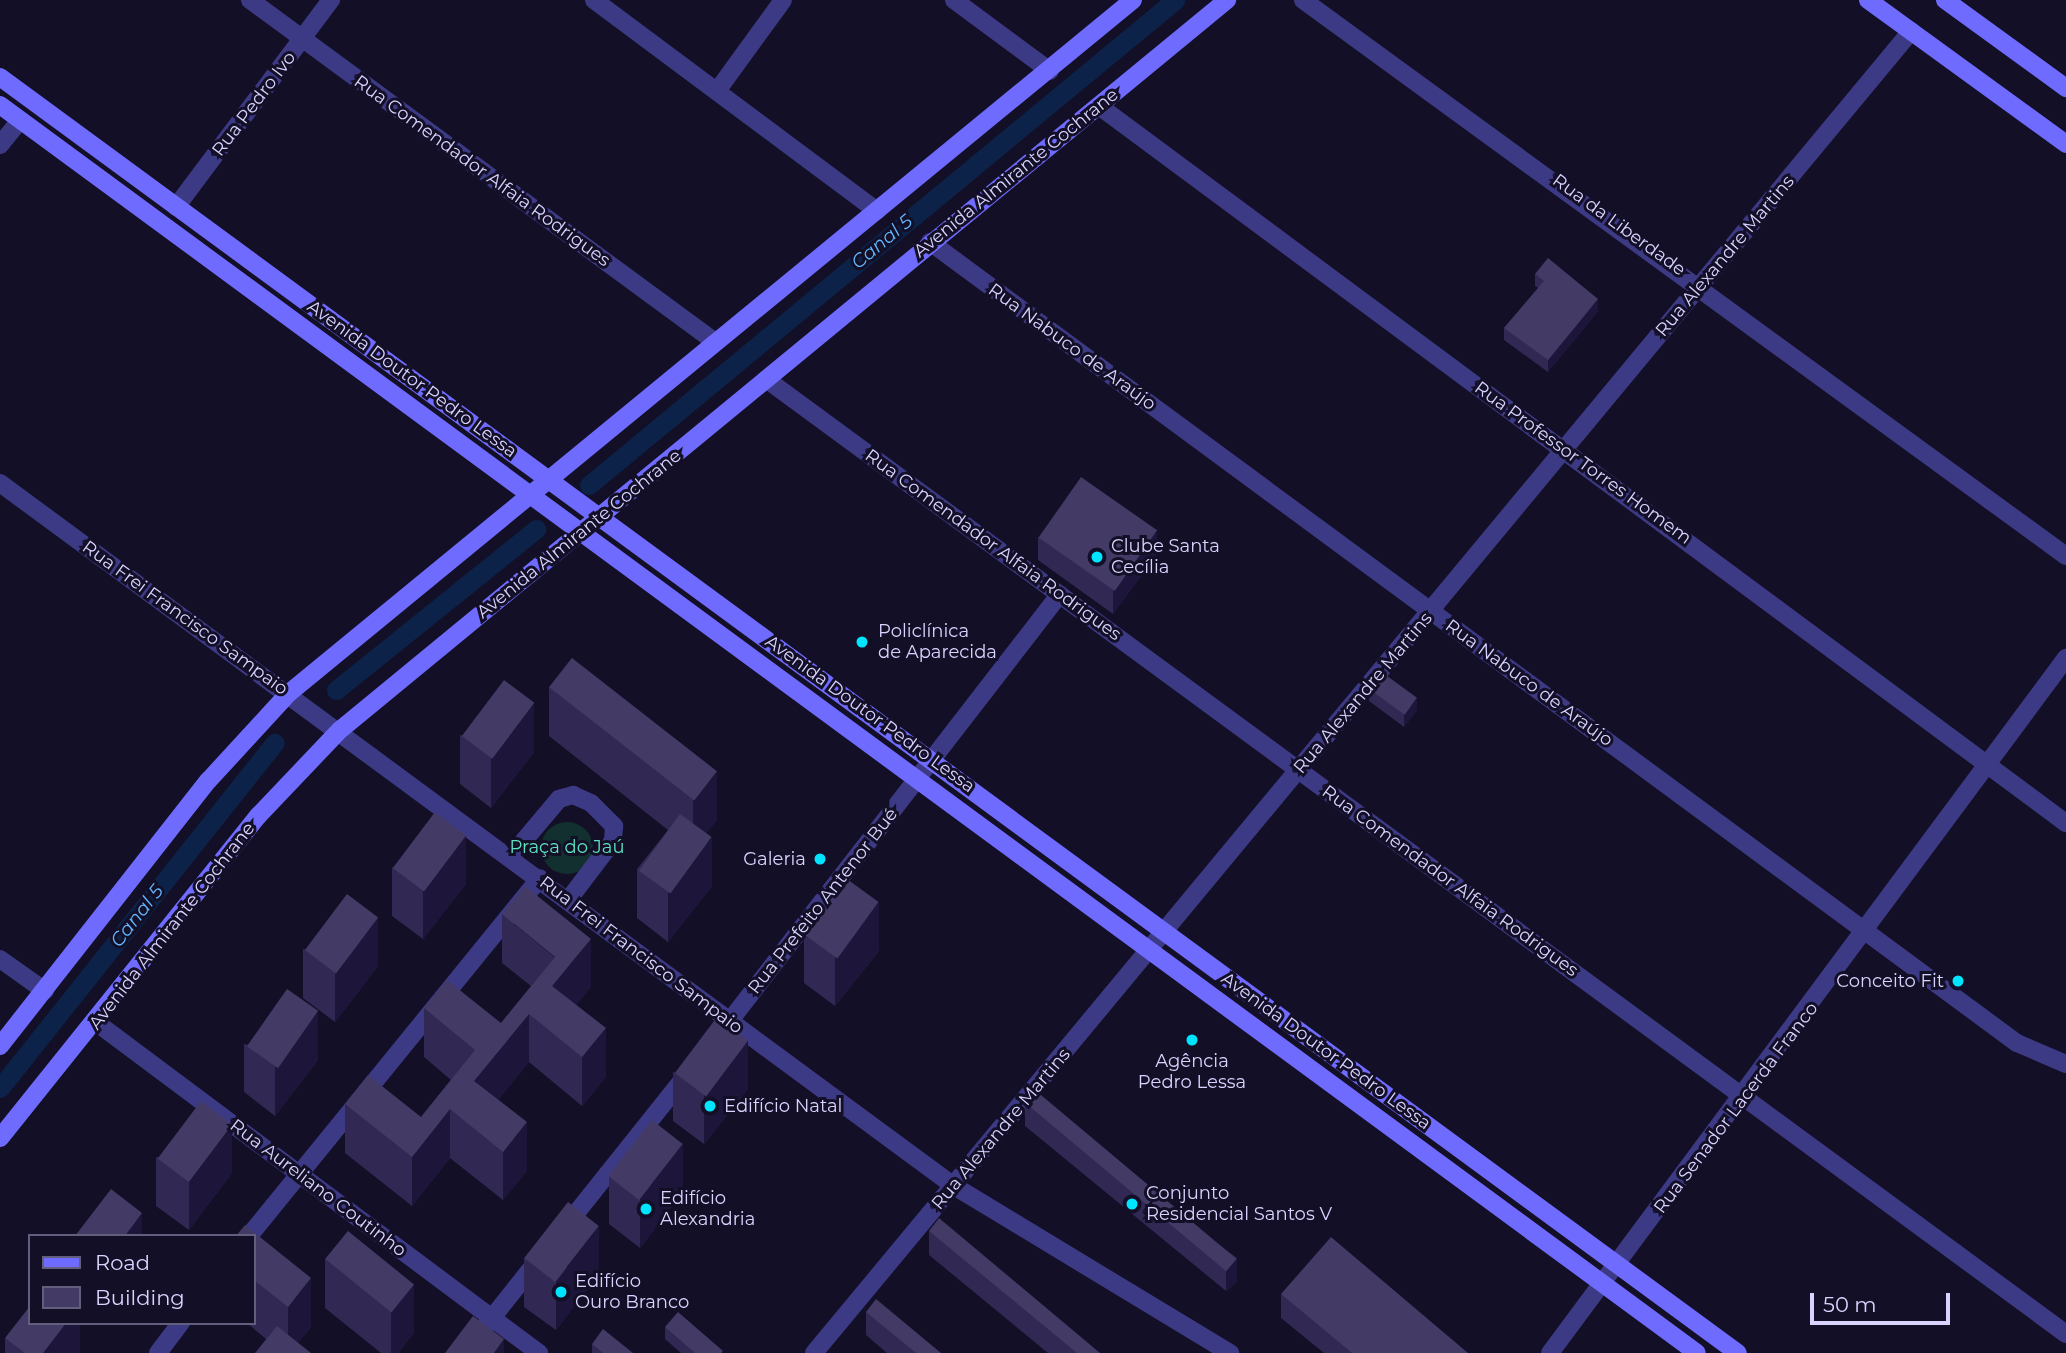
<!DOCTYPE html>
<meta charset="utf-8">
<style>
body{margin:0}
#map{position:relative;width:2066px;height:1353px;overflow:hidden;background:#130f26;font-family:Montserrat,sans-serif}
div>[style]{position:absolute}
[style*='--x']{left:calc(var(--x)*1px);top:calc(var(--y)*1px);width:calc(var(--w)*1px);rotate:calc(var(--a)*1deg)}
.green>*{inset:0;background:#12302f}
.round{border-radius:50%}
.canal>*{height:19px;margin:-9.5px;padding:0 9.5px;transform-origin:9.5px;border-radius:9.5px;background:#0c2248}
.minor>*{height:18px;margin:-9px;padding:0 9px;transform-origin:9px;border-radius:9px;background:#3d3a85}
.tertiary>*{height:18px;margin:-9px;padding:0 9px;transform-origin:9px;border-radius:9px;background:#3d3a85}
.secondary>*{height:18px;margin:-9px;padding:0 9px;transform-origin:9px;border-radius:9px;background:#6f6bff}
.wall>*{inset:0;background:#312854}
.shaded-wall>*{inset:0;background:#1d163a}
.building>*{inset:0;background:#433a66;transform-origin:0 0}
.dots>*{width:19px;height:19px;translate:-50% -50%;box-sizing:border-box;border:4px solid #130f26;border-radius:50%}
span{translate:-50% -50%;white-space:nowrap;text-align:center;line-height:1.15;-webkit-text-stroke:6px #130f26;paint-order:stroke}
.street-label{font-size:18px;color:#d9d4ff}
.poi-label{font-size:18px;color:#d9d4ff}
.left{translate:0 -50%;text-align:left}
.right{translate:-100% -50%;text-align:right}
.park-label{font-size:18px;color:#5fe0c0}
.water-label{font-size:19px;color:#62b6ff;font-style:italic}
.legend{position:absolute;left:28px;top:1234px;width:228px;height:91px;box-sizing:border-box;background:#130f26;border:2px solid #625e7d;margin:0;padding:9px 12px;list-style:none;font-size:21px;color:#d9d4ff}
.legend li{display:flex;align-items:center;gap:14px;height:35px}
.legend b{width:35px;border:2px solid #625e7d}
.scale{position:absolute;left:1810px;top:1293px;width:140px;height:32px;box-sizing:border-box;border:4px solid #d9d4ff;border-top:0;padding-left:9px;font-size:21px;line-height:24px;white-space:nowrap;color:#d9d4ff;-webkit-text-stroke:5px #130f26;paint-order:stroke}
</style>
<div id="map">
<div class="green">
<div class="round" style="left:541px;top:822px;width:52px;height:52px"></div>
</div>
<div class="canal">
<div style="--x:589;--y:485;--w:761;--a:-39.61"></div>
<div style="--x:336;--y:690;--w:257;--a:-38.8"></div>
<div style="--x:0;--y:1088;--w:441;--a:-51.5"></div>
</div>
<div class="minor">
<div style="--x:250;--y:0;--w:577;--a:36.33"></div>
<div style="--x:594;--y:0;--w:353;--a:36.7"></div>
<div style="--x:954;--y:0;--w:119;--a:36.5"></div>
<div style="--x:1303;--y:0;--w:944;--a:36.08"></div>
<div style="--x:717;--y:91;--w:112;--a:-54"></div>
<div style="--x:1099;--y:106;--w:1204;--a:36.56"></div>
<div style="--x:0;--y:145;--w:32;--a:-51"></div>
<div style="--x:176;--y:207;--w:259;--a:-53.2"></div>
<div style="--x:930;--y:242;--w:1350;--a:36.39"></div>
<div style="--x:2017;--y:1043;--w:53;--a:23.2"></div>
<div style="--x:766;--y:379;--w:1613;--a:36.3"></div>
<div style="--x:511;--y:856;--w:75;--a:-49.9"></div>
<div style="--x:559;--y:799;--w:15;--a:-16"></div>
<div style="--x:573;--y:795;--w:20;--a:24"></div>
<div style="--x:591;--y:803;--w:33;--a:45"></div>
<div style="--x:614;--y:826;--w:15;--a:94"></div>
<div style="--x:613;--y:841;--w:73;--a:127.2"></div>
<div style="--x:0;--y:959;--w:55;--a:35.4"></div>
<div style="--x:97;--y:1023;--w:552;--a:36.75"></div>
<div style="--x:722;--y:1031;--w:552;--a:-52.28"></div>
<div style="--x:565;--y:1227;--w:196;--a:-51.4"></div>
<div style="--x:249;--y:1236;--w:461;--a:-50.9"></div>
<div style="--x:158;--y:1353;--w:38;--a:-53"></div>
<div style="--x:464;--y:1353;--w:119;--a:-51.5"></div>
<div style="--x:1550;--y:1353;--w:866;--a:-53.41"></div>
</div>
<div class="tertiary">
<div style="--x:0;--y:483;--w:1185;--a:36.39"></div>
<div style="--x:954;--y:1186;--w:323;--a:31.2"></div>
<div style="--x:814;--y:1353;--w:1718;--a:-50.31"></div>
</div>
<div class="secondary">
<div style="--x:1868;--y:0;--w:245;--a:36"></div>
<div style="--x:1945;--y:0;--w:150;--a:36"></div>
<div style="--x:0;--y:77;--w:2156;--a:36.29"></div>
<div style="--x:0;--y:105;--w:2106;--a:36.33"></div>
<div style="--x:0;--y:1046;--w:337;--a:-51.9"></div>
<div style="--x:208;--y:781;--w:120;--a:-47.4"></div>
<div style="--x:289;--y:693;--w:1092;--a:-39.39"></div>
<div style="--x:0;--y:1138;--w:413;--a:-51.3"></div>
<div style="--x:258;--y:816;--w:119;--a:-46.4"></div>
<div style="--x:340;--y:730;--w:1149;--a:-39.45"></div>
</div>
<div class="wall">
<div style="clip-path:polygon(1535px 274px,1598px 311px,1548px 372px,1504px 340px,1504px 328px,1538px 288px,1535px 286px)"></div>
<div style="clip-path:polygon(1038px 537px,1157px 554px,1113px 614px,1038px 560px)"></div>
<div style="clip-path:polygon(572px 658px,717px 820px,706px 833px,712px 886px,668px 942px,637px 918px,637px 869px,668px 830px,549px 736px,549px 687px)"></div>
<div style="clip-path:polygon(1369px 689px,1417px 710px,1404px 727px,1369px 701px)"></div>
<div style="clip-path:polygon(460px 735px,534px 752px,491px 808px,460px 784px)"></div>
<div style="clip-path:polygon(392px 867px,466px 884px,423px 939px,392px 916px)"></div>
<div style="clip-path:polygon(502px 914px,591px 987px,576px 1005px,606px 1077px,582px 1106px,529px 1062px,498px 1100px,527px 1171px,503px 1200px,450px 1158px,412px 1206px,345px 1153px,345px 1104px,421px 1117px,451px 1080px,424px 1057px,424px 1008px,501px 1023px,531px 986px,502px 963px)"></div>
<div style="clip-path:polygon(804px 934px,879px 951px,835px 1006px,804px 983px)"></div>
<div style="clip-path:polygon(303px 949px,378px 966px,335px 1022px,303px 998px)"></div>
<div style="clip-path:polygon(244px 1044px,318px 1060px,275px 1116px,244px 1092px)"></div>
<div style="clip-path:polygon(673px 1072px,748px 1089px,704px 1144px,673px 1121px)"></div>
<div style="clip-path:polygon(1025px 1102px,1237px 1258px,1237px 1282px,1226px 1291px,1025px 1126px)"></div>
<div style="clip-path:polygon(156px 1157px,232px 1173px,189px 1230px,156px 1206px)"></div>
<div style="clip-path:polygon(609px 1176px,683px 1192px,640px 1248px,609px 1224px)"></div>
<div style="clip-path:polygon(348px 1231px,414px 1333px,398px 1353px,381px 1353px,325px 1308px,325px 1259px)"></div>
<div style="clip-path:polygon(929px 1231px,1100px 1353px,1048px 1353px,929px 1255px)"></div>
<div style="clip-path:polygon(254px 1236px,311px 1327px,298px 1343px,266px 1339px,247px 1323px,254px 1323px)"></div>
<div style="clip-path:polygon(524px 1258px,599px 1274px,556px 1330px,524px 1307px)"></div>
<div style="clip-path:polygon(1281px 1294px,1468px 1353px,1324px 1353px,1281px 1318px)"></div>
<div style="clip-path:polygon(866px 1312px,941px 1353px,887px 1353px,866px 1335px)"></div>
<div style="clip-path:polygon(80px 1323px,80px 1353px,5px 1353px,5px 1338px)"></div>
<div style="clip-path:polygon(665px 1327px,723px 1353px,681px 1353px,665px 1339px)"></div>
<div style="clip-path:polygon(592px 1344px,633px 1353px,592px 1353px)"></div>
</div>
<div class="shaded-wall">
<div style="clip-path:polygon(1598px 299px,1598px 311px,1548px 372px,1548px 360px)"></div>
<div style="clip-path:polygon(1157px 531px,1157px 554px,1113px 614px,1113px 591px)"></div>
<div style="clip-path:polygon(1417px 698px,1417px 710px,1404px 727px,1404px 715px)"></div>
<div style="clip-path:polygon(534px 703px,534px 752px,491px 808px,491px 759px)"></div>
<div style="clip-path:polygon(717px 772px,717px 820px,693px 849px,693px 801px)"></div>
<div style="clip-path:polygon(466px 835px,466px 884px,423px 939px,423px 891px)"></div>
<div style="clip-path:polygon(712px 837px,712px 886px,668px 942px,668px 893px)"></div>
<div style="clip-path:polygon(879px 902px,879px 951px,835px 1006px,835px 958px)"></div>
<div style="clip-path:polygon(378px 917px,378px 966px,335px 1022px,335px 973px)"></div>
<div style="clip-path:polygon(591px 939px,591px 987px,553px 1034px,552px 986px)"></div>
<div style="clip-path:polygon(318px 1011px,318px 1060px,275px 1116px,275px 1067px)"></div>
<div style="clip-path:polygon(529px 1014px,529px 1062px,474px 1130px,474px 1081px)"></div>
<div style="clip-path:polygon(606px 1028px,606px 1077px,582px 1106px,582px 1057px)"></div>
<div style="clip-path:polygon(748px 1040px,748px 1089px,704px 1144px,704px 1095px)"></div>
<div style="clip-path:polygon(450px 1109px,450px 1158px,412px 1206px,412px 1157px)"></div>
<div style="clip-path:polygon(527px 1122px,527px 1171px,503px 1200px,503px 1152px)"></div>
<div style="clip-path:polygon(232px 1124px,232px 1173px,189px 1230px,189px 1181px)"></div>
<div style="clip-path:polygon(683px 1144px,683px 1192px,640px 1248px,640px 1199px)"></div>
<div style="clip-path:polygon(142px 1213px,142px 1236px,125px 1236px)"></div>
<div style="clip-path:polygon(599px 1226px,599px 1274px,556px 1330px,556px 1282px)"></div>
<div style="clip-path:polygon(1237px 1258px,1237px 1282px,1226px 1291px,1226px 1268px)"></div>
<div style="clip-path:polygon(311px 1278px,311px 1327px,290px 1353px,288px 1353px,288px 1307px)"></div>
<div style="clip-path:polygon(414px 1284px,414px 1333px,398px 1353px,391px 1353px,391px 1312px)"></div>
<div style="clip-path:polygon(66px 1323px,80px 1323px,80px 1353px,43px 1353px)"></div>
<div style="clip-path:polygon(504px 1339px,504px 1353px,494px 1353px)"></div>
</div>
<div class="building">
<div style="clip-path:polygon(1548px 258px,1598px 299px,1548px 360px,1504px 328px,1544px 281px,1535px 274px)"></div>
<div style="left:1081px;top:477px;width:93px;height:74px;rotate:35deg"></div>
<div style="left:572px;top:658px;width:184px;height:37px;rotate:38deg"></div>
<div style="left:1383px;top:673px;width:42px;height:21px;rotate:36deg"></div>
<div style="left:504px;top:680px;width:38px;height:70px;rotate:37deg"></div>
<div style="left:435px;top:812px;width:39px;height:70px;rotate:37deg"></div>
<div style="left:680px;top:814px;width:39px;height:70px;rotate:36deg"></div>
<div style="left:847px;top:879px;width:39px;height:70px;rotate:36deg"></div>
<div style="clip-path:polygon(525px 886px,591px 939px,552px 986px,606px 1028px,582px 1057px,529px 1014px,474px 1081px,527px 1122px,503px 1152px,450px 1109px,412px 1157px,345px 1104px,368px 1075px,421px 1117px,475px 1050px,424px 1008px,447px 980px,501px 1023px,555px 957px,502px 914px)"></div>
<div style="left:347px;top:894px;width:39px;height:70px;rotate:37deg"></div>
<div style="left:287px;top:989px;width:38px;height:70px;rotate:35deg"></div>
<div style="left:717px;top:1017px;width:39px;height:70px;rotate:37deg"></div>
<div style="left:1035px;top:1090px;width:263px;height:16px;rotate:40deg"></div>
<div style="left:201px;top:1101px;width:39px;height:72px;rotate:37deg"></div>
<div style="left:652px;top:1120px;width:39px;height:71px;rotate:38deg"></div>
<div style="clip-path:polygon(111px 1189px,142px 1213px,125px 1236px,75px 1236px)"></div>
<div style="left:568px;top:1202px;width:39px;height:71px;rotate:38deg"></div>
<div style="clip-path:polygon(939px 1218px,1100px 1353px,1077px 1353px,929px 1231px)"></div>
<div style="clip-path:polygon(245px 1225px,311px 1278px,288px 1307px,254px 1280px,254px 1236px,236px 1236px)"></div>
<div style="left:348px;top:1231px;width:85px;height:36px;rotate:39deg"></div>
<div style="clip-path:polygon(1331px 1237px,1468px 1353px,1352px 1353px,1281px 1294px)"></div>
<div style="clip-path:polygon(876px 1299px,941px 1353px,916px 1353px,866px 1312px)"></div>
<div style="clip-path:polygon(30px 1306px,30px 1323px,66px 1323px,43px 1353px,25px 1353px,5px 1338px)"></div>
<div style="clip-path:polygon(678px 1312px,723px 1351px,721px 1353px,695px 1353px,665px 1327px)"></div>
<div style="clip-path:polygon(473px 1316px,504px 1339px,494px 1353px,445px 1353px)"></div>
<div style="clip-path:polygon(277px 1326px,311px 1353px,255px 1353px)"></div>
<div style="clip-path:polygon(603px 1329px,633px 1353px,603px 1353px,592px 1344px)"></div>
</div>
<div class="dots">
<div style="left:1097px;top:557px;background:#00e5ff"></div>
<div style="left:862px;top:642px;background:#00e5ff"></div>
<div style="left:820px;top:859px;background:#00e5ff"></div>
<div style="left:1958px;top:981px;background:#00e5ff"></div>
<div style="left:1192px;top:1040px;background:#00e5ff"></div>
<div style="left:710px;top:1106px;background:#00e5ff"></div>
<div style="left:1132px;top:1204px;background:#00e5ff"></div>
<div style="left:646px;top:1209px;background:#00e5ff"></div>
<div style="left:561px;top:1292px;background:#00e5ff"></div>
</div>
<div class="street-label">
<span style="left:254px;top:104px;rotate:-53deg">Rua Pedro Ivo</span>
<span style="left:482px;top:171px;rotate:36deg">Rua Comendador Alfaia Rodrigues</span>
<span style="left:1016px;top:173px;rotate:-39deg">Avenida Almirante Cochrane</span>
<span style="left:1619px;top:225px;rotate:36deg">Rua da Liberdade</span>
<span style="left:1725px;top:256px;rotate:-50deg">Rua Alexandre Martins</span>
<span style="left:1072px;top:347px;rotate:36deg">Rua Nabuco de Araújo</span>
<span style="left:412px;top:379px;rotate:36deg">Avenida Doutor Pedro Lessa</span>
<span style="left:1583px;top:463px;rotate:36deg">Rua Professor Torres Homem</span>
<span style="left:579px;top:534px;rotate:-39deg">Avenida Almirante Cochrane</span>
<span style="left:993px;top:545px;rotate:36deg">Rua Comendador Alfaia Rodrigues</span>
<span style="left:185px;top:618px;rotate:36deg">Rua Frei Francisco Sampaio</span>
<span style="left:1529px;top:683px;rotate:36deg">Rua Nabuco de Araújo</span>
<span style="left:1363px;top:693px;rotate:-50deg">Rua Alexandre Martins</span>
<span style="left:870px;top:714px;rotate:36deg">Avenida Doutor Pedro Lessa</span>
<span style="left:1450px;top:881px;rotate:36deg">Rua Comendador Alfaia Rodrigues</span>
<span style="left:823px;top:901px;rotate:-52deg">Rua Prefeito Antenor Bué</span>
<span style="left:172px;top:926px;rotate:-52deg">Avenida Almirante Cochrane</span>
<span style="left:641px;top:955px;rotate:37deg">Rua Frei Francisco Sampaio</span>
<span style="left:1326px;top:1051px;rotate:36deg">Avenida Doutor Pedro Lessa</span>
<span style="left:1736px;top:1108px;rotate:-53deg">Rua Senador Lacerda Franco</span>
<span style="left:1001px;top:1129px;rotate:-50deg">Rua Alexandre Martins</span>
<span style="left:318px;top:1188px;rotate:37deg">Rua Aureliano Coutinho</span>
</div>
<div class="poi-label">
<span class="left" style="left:1111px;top:557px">Clube Santa<br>Cecília</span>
<span class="left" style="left:878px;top:642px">Policlínica<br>de Aparecida</span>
<span class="right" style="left:806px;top:859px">Galeria</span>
<span class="right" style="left:1944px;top:981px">Conceito Fit</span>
<span style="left:1192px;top:1072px">Agência<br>Pedro Lessa</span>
<span class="left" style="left:724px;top:1106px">Edifício Natal</span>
<span class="left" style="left:1146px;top:1204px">Conjunto<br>Residencial Santos V</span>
<span class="left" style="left:660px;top:1209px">Edifício<br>Alexandria</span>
<span class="left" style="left:575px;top:1292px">Edifício<br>Ouro Branco</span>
</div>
<div class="park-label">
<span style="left:567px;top:847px">Praça do Jaú</span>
</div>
<div class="water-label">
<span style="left:882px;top:242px;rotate:-40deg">Canal 5</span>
<span style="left:137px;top:916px;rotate:-52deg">Canal 5</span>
</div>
<ul class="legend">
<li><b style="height:9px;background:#6f6bff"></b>Road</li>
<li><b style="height:19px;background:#433a66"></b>Building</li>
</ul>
<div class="scale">50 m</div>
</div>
